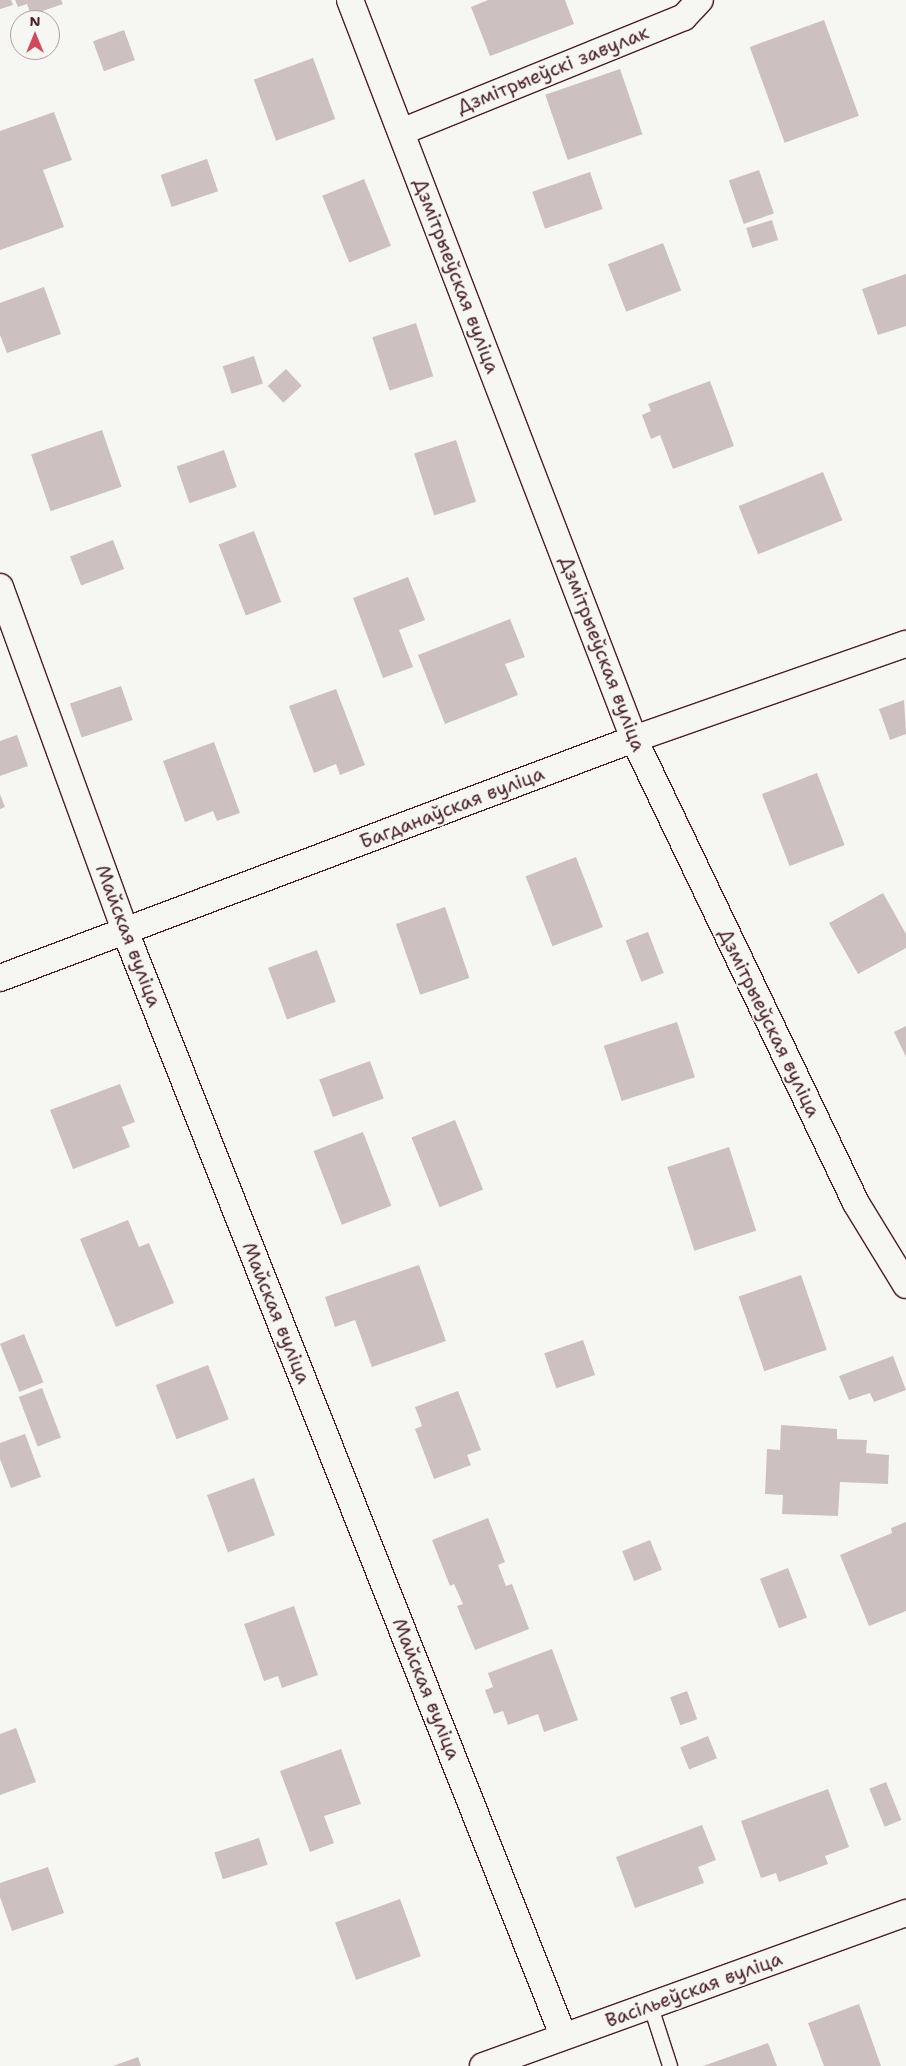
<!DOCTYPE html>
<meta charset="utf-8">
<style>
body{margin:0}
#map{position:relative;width:906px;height:2066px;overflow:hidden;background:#f6f6f2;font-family:"Shantell Sans",sans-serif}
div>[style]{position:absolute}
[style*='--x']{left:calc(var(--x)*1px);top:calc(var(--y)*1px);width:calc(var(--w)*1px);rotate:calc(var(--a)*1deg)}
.building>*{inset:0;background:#ccc1c0;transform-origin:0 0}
.roads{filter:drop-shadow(1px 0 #4a1f2b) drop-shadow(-1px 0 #4a1f2b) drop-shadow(0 1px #4a1f2b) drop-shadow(0 -1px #4a1f2b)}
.service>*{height:14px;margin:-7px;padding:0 7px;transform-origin:7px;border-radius:7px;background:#f6f6f2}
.minor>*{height:26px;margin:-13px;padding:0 13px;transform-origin:13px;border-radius:13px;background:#f6f6f2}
span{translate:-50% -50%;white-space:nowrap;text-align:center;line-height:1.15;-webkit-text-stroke:4px #f6f6f2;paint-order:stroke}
.street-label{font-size:19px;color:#4a1f2b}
.north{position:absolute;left:10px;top:10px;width:50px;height:50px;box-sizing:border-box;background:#f6f6f2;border:1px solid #b1a0a2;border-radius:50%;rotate:0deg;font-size:14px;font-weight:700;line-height:20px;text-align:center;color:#4a1f2b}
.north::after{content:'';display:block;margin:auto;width:18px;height:22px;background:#d1495b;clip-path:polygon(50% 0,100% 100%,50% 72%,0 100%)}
</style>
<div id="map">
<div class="building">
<div style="clip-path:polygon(0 0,11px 0,13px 5px,0 9px)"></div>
<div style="clip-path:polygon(15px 0,61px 0,63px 4px,31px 15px,27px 4px,18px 7px)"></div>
<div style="clip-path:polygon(488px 0,565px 0,574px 24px,490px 56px,471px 7px)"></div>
<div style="left:824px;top:20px;width:102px;height:79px;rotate:70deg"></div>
<div style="left:124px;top:30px;width:32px;height:33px;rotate:70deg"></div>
<div style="left:313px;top:58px;width:65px;height:63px;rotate:70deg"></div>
<div style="left:620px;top:69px;width:69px;height:79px;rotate:71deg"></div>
<div style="clip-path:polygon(54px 112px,72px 160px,43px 170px,64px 227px,0 250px,0 131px)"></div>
<div style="left:207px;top:159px;width:34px;height:49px;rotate:71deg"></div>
<div style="left:759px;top:170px;width:46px;height:32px;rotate:71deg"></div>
<div style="left:590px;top:172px;width:39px;height:61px;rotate:71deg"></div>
<div style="left:364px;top:179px;width:72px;height:45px;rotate:68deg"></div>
<div style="left:772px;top:220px;width:21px;height:27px;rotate:73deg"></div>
<div style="left:663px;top:243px;width:51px;height:59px;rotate:69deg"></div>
<div style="clip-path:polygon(906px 274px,906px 326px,878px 335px,862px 289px)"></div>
<div style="clip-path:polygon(44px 287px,61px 334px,7px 353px,0 335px,0 303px)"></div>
<div style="left:416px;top:323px;width:56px;height:46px;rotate:72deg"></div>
<div style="left:254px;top:356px;width:29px;height:33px;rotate:72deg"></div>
<div style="left:286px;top:369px;width:23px;height:25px;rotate:47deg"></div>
<div style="clip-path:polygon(710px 381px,734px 446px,673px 469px,660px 435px,651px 439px,642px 415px,651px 411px,648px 404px)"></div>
<div style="left:102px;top:430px;width:60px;height:75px;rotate:71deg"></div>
<div style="left:456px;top:440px;width:65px;height:44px;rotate:72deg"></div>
<div style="left:224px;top:450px;width:39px;height:50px;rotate:71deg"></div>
<div style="left:823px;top:472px;width:52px;height:91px;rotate:68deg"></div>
<div style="left:254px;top:531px;width:76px;height:38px;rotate:69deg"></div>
<div style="left:113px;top:540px;width:31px;height:46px;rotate:69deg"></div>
<div style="clip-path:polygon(408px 577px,425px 620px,399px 630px,413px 667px,383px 678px,353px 598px)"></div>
<div style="clip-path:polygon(510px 619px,525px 657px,505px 664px,518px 695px,445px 724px,418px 655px)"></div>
<div style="left:121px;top:686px;width:36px;height:54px;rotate:71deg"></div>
<div style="clip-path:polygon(336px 689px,365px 765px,340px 775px,336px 764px,314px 773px,289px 706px)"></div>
<div style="clip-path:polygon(904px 700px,906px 734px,890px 740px,879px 709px)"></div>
<div style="clip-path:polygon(17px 735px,28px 766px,0 776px,0 741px)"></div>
<div style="clip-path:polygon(214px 742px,240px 813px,217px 821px,213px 811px,185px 822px,163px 761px)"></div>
<div style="left:817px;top:773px;width:77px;height:59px;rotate:69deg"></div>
<div style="clip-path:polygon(0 794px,5px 807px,0 809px)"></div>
<div style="left:576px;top:857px;width:75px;height:54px;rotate:69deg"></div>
<div style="clip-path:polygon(883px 893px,906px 934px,906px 948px,858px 974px,829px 923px)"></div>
<div style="left:445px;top:907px;width:75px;height:52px;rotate:71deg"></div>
<div style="left:648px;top:932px;width:44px;height:24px;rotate:69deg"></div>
<div style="left:317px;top:950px;width:55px;height:52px;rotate:70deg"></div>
<div style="left:677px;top:1022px;width:58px;height:77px;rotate:72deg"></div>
<div style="clip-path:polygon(906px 1026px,906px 1057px,894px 1032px)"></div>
<div style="left:370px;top:1061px;width:40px;height:54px;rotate:70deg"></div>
<div style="clip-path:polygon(120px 1084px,135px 1122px,122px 1127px,130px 1147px,73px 1169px,50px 1110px)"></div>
<div style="left:455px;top:1120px;width:75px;height:47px;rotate:68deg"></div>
<div style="left:363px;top:1132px;width:79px;height:53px;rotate:69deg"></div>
<div style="left:729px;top:1147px;width:88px;height:65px;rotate:72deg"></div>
<div style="clip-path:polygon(128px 1220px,139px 1247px,149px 1243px,174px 1303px,116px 1327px,80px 1239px)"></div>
<div style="clip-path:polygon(419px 1265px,446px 1341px,372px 1367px,355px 1320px,335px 1327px,325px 1297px)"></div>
<div style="left:801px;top:1275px;width:79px;height:66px;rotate:71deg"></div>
<div style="left:24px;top:1334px;width:52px;height:26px;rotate:68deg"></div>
<div style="left:583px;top:1340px;width:37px;height:41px;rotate:71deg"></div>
<div style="clip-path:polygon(893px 1356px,906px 1390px,874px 1402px,870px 1393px,849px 1400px,839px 1376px)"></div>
<div style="left:208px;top:1365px;width:58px;height:56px;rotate:69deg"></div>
<div style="left:42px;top:1388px;width:53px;height:25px;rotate:69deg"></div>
<div style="clip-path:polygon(458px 1391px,481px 1450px,467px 1455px,471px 1465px,434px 1479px,415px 1429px,422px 1426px,415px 1407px)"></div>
<div style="clip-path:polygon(781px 1425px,837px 1429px,837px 1439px,867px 1440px,866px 1453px,889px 1455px,888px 1484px,840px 1482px,838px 1516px,782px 1514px,783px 1495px,765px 1494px,767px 1449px,780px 1450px)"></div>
<div style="clip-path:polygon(25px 1434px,41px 1477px,11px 1488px,0 1459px,0 1443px)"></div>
<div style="left:254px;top:1478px;width:61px;height:50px;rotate:70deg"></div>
<div style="clip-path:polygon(488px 1518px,505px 1562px,498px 1565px,506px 1586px,512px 1584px,529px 1629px,475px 1650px,457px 1606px,463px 1604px,454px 1584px,450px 1586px,432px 1540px)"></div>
<div style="clip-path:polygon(906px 1522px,906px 1611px,869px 1626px,840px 1555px,892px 1533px,891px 1528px)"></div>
<div style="left:650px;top:1540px;width:32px;height:30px;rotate:68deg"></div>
<div style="left:788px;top:1568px;width:53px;height:30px;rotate:69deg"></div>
<div style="clip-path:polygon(294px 1606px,318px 1675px,282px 1688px,278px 1676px,264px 1681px,244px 1624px)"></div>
<div style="clip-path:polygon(552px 1649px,578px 1720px,544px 1732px,538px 1714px,508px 1725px,503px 1711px,494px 1714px,485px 1690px,493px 1687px,488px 1673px)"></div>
<div style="left:687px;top:1691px;width:30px;height:18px;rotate:70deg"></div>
<div style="clip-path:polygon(16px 1728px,36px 1782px,0 1795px,0 1734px)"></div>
<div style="left:708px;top:1736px;width:24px;height:30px;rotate:68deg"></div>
<div style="clip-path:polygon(341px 1749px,361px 1804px,324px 1816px,334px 1843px,310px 1852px,280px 1771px)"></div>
<div style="left:886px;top:1782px;width:41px;height:18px;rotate:68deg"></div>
<div style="clip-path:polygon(828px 1789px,849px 1847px,825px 1856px,828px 1864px,779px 1882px,776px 1873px,761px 1878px,741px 1821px)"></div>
<div style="clip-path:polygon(702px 1825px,716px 1860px,698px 1867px,704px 1883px,635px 1908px,616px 1857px)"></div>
<div style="left:259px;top:1838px;width:28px;height:47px;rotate:72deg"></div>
<div style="clip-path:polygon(48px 1867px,64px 1913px,12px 1931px,0 1897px,0 1883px)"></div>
<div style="left:400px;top:1899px;width:61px;height:69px;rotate:70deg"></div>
<div style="clip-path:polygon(859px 2004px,881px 2066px,824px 2066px,808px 2023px)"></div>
<div style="clip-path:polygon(768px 2043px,777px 2066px,703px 2066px)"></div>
<div style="clip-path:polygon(138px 2057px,141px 2066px,113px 2066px)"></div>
</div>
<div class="roads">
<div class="service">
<div style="--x:651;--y:2007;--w:62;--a:72.1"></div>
</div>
<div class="minor">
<div style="--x:350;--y:0;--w:792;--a:68.98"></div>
<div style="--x:634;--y:739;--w:514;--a:64.43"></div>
<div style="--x:856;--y:1203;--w:96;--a:58.6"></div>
<div style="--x:401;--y:132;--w:305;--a:-22.1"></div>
<div style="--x:684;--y:17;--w:23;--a:-47"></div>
<div style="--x:0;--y:587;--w:366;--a:70"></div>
<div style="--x:125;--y:931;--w:1188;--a:68.36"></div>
<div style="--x:0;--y:978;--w:678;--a:-20.66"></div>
<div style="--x:634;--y:739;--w:288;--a:-19.3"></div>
<div style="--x:483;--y:2066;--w:450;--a:-19.9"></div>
</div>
</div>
<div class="street-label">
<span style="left:553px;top:70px;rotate:-22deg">Дзмітрыеўскі завулак</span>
<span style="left:456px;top:276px;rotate:69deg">Дзмітрыеўская вуліца</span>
<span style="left:602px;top:654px;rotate:69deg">Дзмітрыеўская вуліца</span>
<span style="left:452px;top:808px;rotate:-21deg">Багданаўская вуліца</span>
<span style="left:128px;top:936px;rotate:69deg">Майская вуліца</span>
<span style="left:769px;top:1023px;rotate:64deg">Дзмітрыеўская вуліца</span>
<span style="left:276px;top:1313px;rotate:68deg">Майская вуліца</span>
<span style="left:426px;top:1689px;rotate:68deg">Майская вуліца</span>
<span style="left:694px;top:1990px;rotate:-20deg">Васільеўская вуліца</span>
</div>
<div class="north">N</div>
</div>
